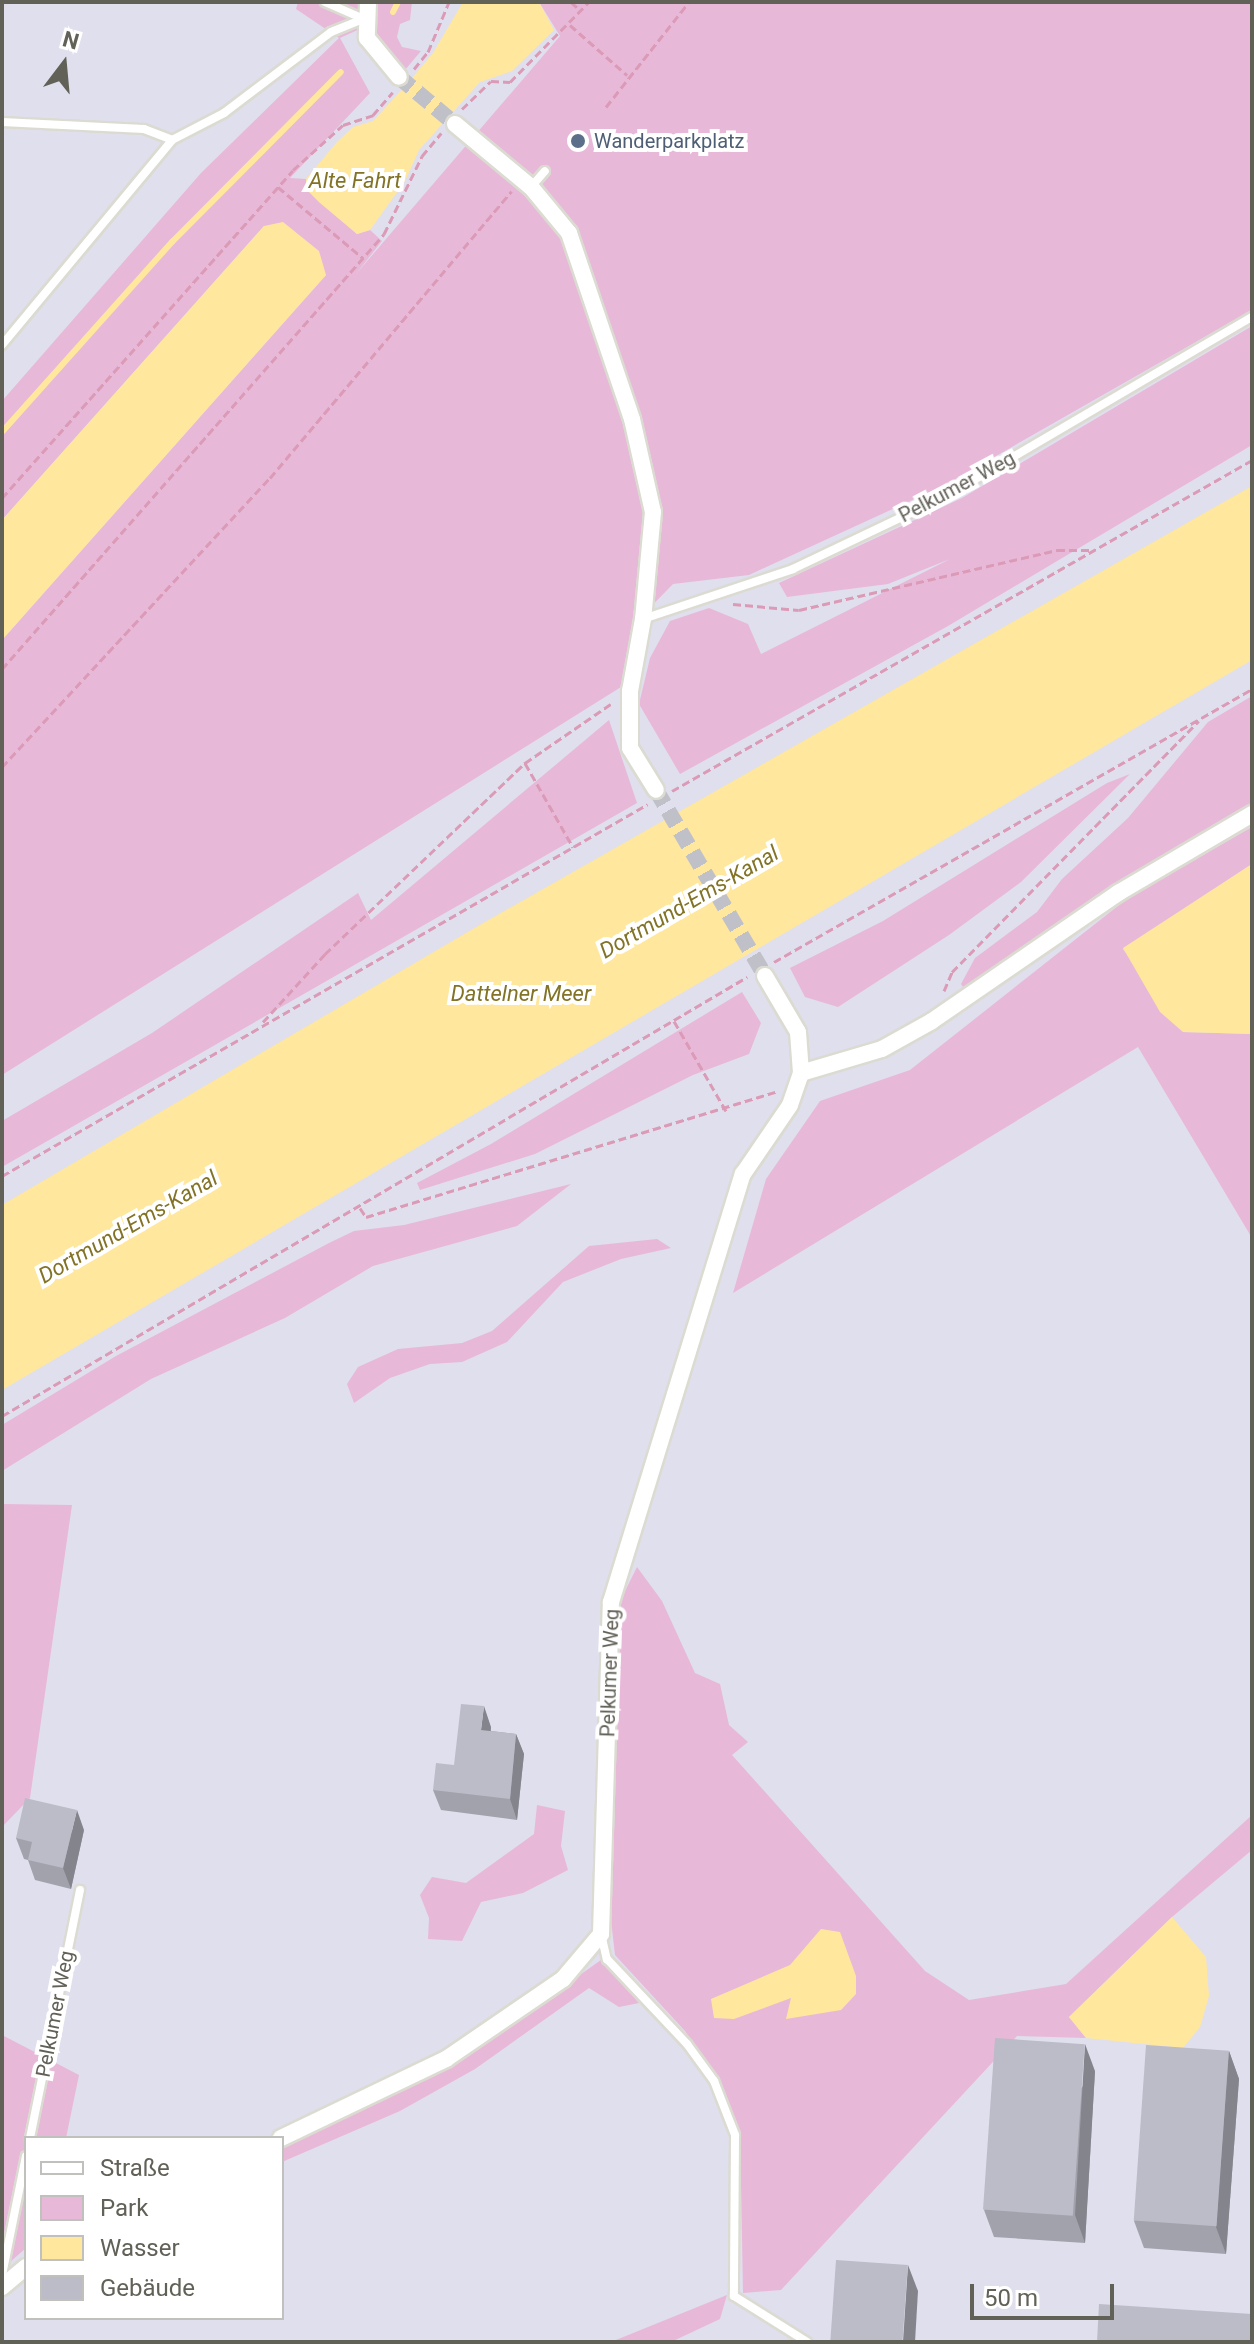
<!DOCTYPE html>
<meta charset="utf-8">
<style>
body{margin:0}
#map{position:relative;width:1254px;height:2344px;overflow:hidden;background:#e0dfed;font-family:Roboto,sans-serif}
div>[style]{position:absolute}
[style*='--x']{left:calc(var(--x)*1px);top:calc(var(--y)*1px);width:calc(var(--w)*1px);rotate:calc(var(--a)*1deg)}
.green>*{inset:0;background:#e8b8d9}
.water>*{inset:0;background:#ffe79d}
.stream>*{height:6px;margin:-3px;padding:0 3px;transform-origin:3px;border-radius:3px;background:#ffe79d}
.minor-tunnel>*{height:16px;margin-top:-8px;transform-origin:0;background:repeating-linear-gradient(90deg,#c0c0c8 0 16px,transparent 0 24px)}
.path>*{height:3px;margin-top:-1.5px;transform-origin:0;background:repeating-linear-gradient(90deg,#db9ab5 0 8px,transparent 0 12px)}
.roads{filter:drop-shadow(2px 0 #dbdbd2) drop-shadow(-2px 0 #dbdbd2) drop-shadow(0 2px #dbdbd2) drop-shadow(0 -2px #dbdbd2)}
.service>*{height:8px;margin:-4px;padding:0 4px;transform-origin:4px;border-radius:4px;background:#fff}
.minor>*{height:16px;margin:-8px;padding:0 8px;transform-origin:8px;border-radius:8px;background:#fff}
.wall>*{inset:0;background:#a2a2ac}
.shaded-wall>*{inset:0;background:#84848c}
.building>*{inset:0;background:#bcbcc8;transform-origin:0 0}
.dots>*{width:22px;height:22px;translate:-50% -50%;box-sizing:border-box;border:4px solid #fff;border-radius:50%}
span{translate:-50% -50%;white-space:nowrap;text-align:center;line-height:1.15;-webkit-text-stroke:8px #fff;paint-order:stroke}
.service-label{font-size:20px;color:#4e5e75}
.left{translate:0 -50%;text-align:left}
.street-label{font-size:20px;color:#626158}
.water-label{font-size:22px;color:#827326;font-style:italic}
.frame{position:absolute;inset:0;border:4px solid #626158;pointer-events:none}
.legend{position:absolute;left:24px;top:2136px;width:260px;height:184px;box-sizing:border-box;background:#fff;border:2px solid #c0c0bc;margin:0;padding:10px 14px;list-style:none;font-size:24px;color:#626158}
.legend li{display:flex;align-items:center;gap:16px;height:40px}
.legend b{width:40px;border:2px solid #c0c0bc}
.north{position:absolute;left:24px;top:24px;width:80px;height:80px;-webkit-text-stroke:6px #fff;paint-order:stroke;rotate:16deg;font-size:22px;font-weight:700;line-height:32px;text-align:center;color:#626158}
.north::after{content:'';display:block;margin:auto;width:28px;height:36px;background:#626158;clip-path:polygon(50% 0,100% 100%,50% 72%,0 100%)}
.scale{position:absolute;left:970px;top:2284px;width:144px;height:36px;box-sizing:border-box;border:4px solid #626158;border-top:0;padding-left:10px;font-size:24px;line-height:28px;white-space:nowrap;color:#626158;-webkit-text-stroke:6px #fff;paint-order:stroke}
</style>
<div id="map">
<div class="green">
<div style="clip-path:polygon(298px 2px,366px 2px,362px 28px,340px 38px,370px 93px,290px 178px,306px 179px,306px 189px,357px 234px,370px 230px,382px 241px,356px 274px,560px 36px,539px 2px,1252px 2px,1252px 310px,945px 485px,749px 575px,673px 584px,634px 624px,621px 687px,2px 1075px,2px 640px,326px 275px,264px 226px,2px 520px,2px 401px,201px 173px,339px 38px,296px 9px)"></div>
<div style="clip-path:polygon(369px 2px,412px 2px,410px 20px,400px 24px,397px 37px,402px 47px,421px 51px,399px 77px,365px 19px)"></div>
<div style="clip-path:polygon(1252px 326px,1252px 445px,948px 626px,680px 774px,639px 704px,650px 658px,670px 621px,709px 608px,748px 624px,761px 654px,950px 559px,888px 584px,787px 597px,779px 583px,962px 498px)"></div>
<div style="clip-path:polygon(1252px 696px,1252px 808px,965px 990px,961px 984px,975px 958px,1037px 912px,1062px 879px,1128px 818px,1208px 722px)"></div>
<div style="clip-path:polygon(609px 720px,637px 803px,2px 1167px,2px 1121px,152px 1033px,358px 893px,371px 920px)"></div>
<div style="clip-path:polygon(1130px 774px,1021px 882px,949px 935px,838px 1007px,805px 997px,790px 968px,883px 921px,1107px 783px)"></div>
<div style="clip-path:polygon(1252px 827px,1252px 864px,1123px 949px,1183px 1032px,1252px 1034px,1252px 1238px,1138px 1047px,733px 1293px,766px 1179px,820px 1101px,910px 1070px,1128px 898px)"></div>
<div style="clip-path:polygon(742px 992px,761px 1023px,749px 1054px,693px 1075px,535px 1154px,420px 1190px,417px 1183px,491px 1144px)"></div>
<div style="clip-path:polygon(571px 1184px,517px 1226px,373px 1266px,285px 1318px,151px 1379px,2px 1471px,2px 1425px,116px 1356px,329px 1243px,354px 1231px,404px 1225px)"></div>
<div style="clip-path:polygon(657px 1239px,671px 1248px,621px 1259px,563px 1282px,507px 1342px,462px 1362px,430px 1364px,390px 1378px,354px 1403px,347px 1384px,358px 1367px,398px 1349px,462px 1343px,492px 1331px,589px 1246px)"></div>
<div style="clip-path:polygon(2px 1504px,72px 1505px,30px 1798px,2px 1827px)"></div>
<div style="clip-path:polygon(637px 1567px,662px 1601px,695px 1673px,720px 1684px,729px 1725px,748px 1742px,732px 1755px,925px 1971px,969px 2000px,1066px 1984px,1252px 1815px,1252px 1850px,1172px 1917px,1069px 2017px,1086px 2038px,1017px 2036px,781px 2290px,743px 2293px,740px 2131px,714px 2073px,685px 2031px,615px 1955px,611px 1920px,616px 1609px)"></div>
<div style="clip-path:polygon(537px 1805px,565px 1811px,561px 1846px,568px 1870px,523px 1893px,481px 1902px,462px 1941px,428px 1939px,429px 1918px,420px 1895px,432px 1877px,466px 1883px,534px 1834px)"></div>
<div style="clip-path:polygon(601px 1960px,639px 2003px,619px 2007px,589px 1988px,475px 2069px,400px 2111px,282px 2162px,282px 2147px,461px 2059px)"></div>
<div style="clip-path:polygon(2px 2035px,79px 2075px,66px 2138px,26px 2138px,26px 2248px,2px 2269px)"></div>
<div style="clip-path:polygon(727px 2295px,720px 2319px,671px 2342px,611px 2342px)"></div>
</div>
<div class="water">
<div style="clip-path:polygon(463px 2px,539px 2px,554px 30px,512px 71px,480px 82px,419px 150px,405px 181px,370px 230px,357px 234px,320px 203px,306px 189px,306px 179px,337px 142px,353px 127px,373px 121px,407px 84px,433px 53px)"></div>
<div style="clip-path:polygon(283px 222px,319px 251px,326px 275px,2px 640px,2px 520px,264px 226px)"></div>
<div style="clip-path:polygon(1252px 486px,1252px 660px,2px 1390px,2px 1205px,478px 926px)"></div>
<div style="clip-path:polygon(1252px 864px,1252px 1034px,1183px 1032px,1160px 1012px,1123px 948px)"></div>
<div style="clip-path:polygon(1172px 1917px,1206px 1957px,1209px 1996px,1200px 2027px,1183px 2048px,1086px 2038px,1069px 2017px)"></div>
<div style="clip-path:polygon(821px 1929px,840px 1932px,856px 1976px,856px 1994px,841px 2010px,786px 2019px,791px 1998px,734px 2019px,714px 2018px,711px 1999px,790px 1965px)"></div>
</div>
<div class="stream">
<div style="--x:393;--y:12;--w:11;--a:-63"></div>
<div style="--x:2;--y:432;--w:256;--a:-48.2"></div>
<div style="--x:173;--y:241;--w:238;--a:-45.2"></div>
</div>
<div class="minor-tunnel">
<div style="--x:399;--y:77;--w:73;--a:40"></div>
<div style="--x:656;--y:790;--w:216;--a:59.6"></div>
</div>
<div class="path">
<div style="--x:571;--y:2;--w:13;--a:42"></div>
<div style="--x:570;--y:25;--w:76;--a:41.3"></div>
<div style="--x:414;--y:69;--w:22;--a:-51"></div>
<div style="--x:428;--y:52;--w:54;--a:-67.2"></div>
<div style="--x:606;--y:107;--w:134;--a:-51.7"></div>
<div style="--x:462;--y:109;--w:40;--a:-44"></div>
<div style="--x:491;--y:81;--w:19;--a:3"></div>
<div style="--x:510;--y:82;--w:112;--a:-45.4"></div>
<div style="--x:278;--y:187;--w:111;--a:39.9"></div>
<div style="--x:2;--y:498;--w:438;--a:-48.4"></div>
<div style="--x:293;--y:170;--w:67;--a:-42"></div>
<div style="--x:343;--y:125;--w:32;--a:-18"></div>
<div style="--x:373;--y:115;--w:30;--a:-49"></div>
<div style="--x:733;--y:604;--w:66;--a:5.2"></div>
<div style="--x:799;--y:610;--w:265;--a:-13.1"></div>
<div style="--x:1057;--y:550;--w:33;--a:0"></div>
<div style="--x:2;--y:669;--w:579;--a:-48.71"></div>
<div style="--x:384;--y:234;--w:87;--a:-64"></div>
<div style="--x:422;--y:156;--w:30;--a:-50"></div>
<div style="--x:525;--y:763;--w:97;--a:60.3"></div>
<div style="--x:2;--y:767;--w:394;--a:-47.2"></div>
<div style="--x:270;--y:478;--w:375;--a:-49.9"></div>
<div style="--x:672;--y:791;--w:668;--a:-29.71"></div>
<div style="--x:774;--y:962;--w:550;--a:-29.73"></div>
<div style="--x:944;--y:991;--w:21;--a:-67"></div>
<div style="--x:952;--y:972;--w:352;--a:-45.5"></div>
<div style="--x:674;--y:1021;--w:104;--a:60"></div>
<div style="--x:263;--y:1022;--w:92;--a:-47.6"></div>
<div style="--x:325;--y:954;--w:277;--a:-43.7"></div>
<div style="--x:525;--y:763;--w:104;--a:-34.5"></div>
<div style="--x:2;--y:1176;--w:745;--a:-29.94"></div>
<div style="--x:360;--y:1208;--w:11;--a:56"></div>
<div style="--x:366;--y:1217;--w:429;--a:-17"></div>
<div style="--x:2;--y:1416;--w:865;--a:-30.51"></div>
</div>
<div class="roads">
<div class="service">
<div style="--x:325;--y:2;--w:43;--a:23.6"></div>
<div style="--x:2;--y:122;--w:142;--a:2.8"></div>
<div style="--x:144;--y:129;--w:30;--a:21"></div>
<div style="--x:531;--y:187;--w:21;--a:-49"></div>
<div style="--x:2;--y:345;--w:266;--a:-50.3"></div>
<div style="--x:172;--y:140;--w:59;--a:-27.4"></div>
<div style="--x:224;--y:113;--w:134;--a:-37.1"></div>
<div style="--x:331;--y:32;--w:35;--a:-22"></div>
<div style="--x:643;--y:619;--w:158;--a:-18.4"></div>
<div style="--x:793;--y:569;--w:174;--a:-25.5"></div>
<div style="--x:950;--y:494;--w:350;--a:-30.4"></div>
<div style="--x:601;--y:1934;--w:26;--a:77"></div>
<div style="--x:607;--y:1959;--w:117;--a:46.7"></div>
<div style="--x:687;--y:2044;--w:46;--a:53.9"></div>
<div style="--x:714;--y:2081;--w:58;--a:68.7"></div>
<div style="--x:735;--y:2135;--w:161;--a:90.4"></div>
<div style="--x:734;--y:2296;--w:86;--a:32.2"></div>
<div style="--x:30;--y:2138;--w:253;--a:-78.6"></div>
<div style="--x:2;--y:2275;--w:121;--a:-78.6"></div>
</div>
<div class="minor">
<div style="--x:368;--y:2;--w:36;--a:92"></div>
<div style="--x:367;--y:38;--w:50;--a:50.6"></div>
<div style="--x:455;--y:124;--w:99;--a:39.7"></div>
<div style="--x:531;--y:187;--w:60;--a:50.4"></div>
<div style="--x:569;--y:233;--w:196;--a:71.3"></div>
<div style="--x:632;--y:419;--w:95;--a:77.3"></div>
<div style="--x:653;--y:512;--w:107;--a:95.3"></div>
<div style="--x:643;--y:619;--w:73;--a:100.2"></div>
<div style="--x:630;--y:691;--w:57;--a:90"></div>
<div style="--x:630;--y:748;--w:49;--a:58.2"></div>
<div style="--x:801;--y:1073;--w:84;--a:-16.5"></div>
<div style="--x:882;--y:1049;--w:57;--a:-29.2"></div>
<div style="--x:932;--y:1021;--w:226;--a:-34.5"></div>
<div style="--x:1118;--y:893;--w:156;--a:-30.5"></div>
<div style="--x:281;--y:2138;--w:183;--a:-25.6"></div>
<div style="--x:446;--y:2059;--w:142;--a:-34.4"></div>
<div style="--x:563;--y:1979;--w:59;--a:-49.8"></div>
<div style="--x:601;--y:1934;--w:332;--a:-88.3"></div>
<div style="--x:611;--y:1602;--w:448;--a:-72.9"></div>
<div style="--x:743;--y:1174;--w:83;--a:-55.7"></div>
<div style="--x:790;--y:1105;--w:34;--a:-71"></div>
<div style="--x:801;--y:1073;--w:41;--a:-94.2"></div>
<div style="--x:798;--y:1032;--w:65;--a:-120.5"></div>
<div style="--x:2;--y:2287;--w:31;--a:-40"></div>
</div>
</div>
<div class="wall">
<div style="clip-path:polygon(491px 1727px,491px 1731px,516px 1734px,524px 1754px,517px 1820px,441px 1810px,433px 1790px)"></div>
<div style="clip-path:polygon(84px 1830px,71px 1889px,35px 1880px,28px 1860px,24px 1859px,16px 1838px)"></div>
<div style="clip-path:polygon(1229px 2051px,1239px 2079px,1226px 2254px,1144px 2248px,1134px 2221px)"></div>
<div style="clip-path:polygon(1095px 2071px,1085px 2243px,994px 2237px,984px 2210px)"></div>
</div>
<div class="shaded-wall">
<div style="clip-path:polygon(484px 1706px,491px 1727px,488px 1750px,481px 1730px)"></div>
<div style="clip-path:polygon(516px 1734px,524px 1754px,517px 1820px,510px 1799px)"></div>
<div style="clip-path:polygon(77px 1810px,84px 1830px,71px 1889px,63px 1868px)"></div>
<div style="clip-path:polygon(1085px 2044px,1095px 2071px,1085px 2243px,1075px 2215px)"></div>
<div style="clip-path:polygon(1229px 2051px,1239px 2079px,1226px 2254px,1216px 2227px)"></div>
<div style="clip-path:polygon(908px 2265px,918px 2291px,915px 2342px,903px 2342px)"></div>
</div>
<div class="building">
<div style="clip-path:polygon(461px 1704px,484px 1706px,481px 1730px,516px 1734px,510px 1799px,433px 1790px,436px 1763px,454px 1765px)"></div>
<div style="clip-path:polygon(25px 1798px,77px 1810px,63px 1868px,28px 1860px,32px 1842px,16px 1838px)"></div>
<div style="left:995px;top:2038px;width:90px;height:172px;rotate:4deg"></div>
<div style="left:1146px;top:2045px;width:83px;height:176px;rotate:4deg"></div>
<div style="left:836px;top:2260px;width:72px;height:82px;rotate:4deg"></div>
<div style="clip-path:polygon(1099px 2304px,1252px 2314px,1252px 2342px,1097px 2342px)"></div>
</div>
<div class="dots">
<div style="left:578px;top:141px;background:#5c6f8a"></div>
</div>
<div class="service-label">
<span class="left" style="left:594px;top:141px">Wanderparkplatz</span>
</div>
<div class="street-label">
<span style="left:957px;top:487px;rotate:-28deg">Pelkumer Weg</span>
<span style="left:610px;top:1673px;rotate:-88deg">Pelkumer Weg</span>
<span style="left:55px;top:2014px;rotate:-79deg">Pelkumer Weg</span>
</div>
<div class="water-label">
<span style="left:355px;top:181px">Alte Fahrt</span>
<span style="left:689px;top:902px;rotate:-30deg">Dortmund-Ems-Kanal</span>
<span style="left:521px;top:994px">Dattelner Meer</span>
<span style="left:128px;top:1227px;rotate:-30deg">Dortmund-Ems-Kanal</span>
</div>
<div class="frame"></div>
<ul class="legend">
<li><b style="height:10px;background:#fff"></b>Straße</li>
<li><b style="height:22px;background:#e8b8d9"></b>Park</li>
<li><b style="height:22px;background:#ffe79d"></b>Wasser</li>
<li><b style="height:22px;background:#bcbcc8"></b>Gebäude</li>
</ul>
<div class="north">N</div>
<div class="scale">50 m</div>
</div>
